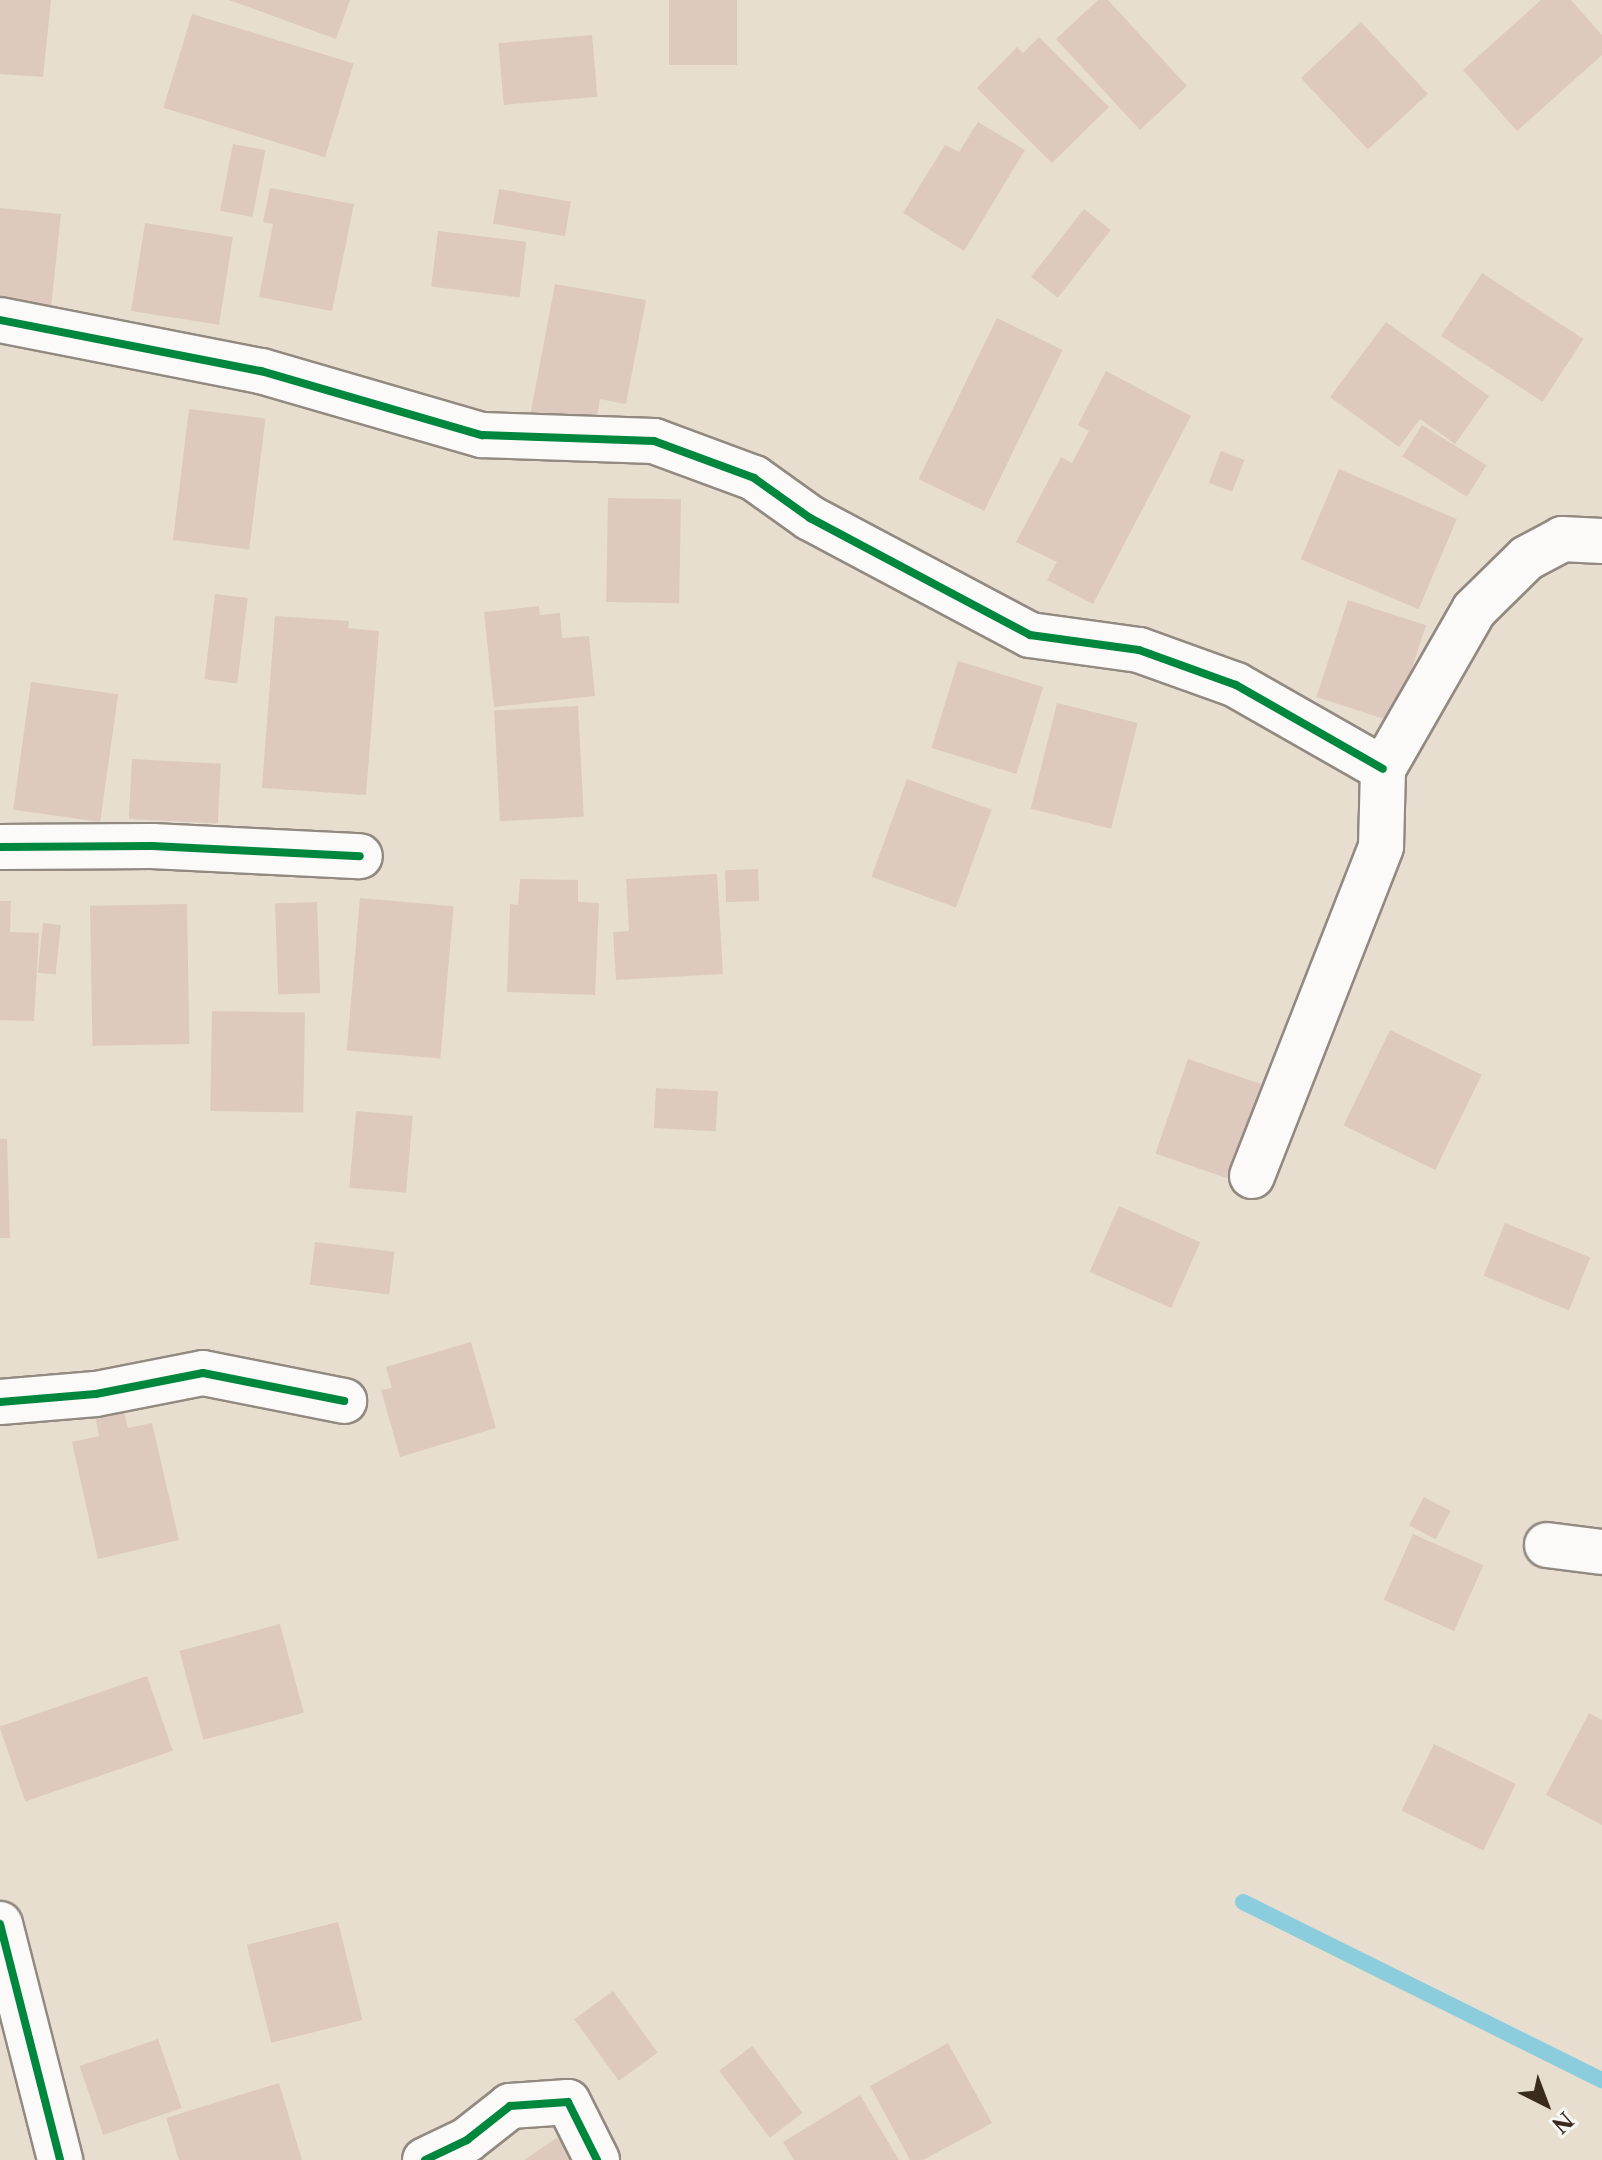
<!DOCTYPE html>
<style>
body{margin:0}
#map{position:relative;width:1602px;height:2160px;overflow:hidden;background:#e7ded0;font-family:"Libre Caslon Text",serif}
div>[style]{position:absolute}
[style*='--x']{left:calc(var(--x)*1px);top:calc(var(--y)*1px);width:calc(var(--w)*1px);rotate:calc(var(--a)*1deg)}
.stream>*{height:16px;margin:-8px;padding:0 8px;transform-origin:8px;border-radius:8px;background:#8bcddd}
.building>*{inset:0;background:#dec9bf;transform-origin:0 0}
.roads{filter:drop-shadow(2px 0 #928a81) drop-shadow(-2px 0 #928a81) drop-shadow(0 2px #928a81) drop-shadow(0 -2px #928a81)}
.street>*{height:44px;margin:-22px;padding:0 22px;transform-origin:22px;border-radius:22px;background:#fbfaf8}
.cycleway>*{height:8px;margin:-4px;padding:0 4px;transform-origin:4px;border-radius:4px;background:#00873e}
span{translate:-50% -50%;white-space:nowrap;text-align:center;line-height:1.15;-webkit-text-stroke:6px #f6f6f2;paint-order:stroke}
.north{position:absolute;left:1506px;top:2064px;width:80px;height:80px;-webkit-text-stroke:6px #f6f6f2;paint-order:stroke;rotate:138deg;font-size:22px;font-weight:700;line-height:32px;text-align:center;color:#3b2a1e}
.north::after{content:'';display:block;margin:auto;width:28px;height:36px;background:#3b2a1e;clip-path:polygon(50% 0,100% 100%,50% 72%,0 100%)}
</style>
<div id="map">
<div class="stream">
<div style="--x:1243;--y:1902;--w:401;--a:26.4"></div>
</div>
<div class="building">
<div style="clip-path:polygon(0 0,51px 0,43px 77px,0 74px)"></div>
<div style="clip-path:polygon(229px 0,350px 0,336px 39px)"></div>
<div style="left:669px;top:0;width:68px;height:65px"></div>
<div style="clip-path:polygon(1098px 0,1108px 0,1187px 86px,1140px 130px,1056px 39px)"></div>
<div style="clip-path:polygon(1541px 0,1571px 0,1602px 35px,1602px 55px,1517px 131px,1463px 70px)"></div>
<div style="left:192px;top:14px;width:169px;height:98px;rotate:17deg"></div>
<div style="left:1361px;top:22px;width:98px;height:82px;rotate:47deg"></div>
<div style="left:592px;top:35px;width:62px;height:94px;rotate:85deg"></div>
<div style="clip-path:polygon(1039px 37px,1109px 107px,1052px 163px,977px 88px,1017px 47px,1023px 53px)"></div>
<div style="clip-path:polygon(978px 122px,1025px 150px,964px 251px,903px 213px,945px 145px,959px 152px)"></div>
<div style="left:233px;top:144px;width:33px;height:68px;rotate:11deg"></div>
<div style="clip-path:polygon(270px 188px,354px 204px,332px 311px,259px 297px,273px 224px,263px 222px)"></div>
<div style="left:499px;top:189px;width:73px;height:35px;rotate:10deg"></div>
<div style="clip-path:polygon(0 208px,61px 214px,51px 307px,0 301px)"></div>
<div style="left:1084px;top:209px;width:34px;height:86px;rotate:38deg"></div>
<div style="left:145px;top:223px;width:89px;height:89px;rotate:9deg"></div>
<div style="left:438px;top:231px;width:89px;height:56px;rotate:7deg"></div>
<div style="left:1482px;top:273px;width:121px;height:75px;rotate:33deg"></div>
<div style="clip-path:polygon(555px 284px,646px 300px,626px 404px,600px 399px,594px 432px,529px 421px)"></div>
<div style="left:997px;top:318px;width:73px;height:179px;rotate:26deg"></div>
<div style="clip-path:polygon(1386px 322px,1489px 396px,1455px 444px,1420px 419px,1399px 447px,1330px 397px)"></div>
<div style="clip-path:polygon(1106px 371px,1191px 416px,1093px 604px,1047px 580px,1057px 562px,1016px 542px,1061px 457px,1072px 463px,1089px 431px,1078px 425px)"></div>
<div style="left:189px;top:409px;width:77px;height:132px;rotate:7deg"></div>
<div style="left:1422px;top:425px;width:76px;height:37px;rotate:32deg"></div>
<div style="left:1221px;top:451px;width:25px;height:34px;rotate:21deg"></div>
<div style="left:1339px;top:469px;width:128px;height:98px;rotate:23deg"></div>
<div style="left:608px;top:498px;width:73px;height:104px;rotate:1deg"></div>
<div style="left:215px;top:594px;width:33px;height:86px;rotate:7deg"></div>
<div style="left:1348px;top:600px;width:82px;height:102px;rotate:18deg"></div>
<div style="clip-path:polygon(539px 606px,540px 615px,560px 613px,562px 638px,589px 636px,595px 696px,494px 707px,484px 612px)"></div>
<div style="clip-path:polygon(275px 616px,349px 621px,348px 628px,379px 631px,366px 795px,262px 788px)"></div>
<div style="left:958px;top:661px;width:89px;height:91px;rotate:17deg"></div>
<div style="left:31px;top:682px;width:88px;height:129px;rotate:8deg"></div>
<div style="left:1057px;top:703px;width:83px;height:109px;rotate:14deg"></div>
<div style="left:578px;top:706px;width:111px;height:84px;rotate:87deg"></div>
<div style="left:132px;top:759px;width:89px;height:60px;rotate:3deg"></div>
<div style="left:907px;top:779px;width:90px;height:104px;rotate:20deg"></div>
<div style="left:758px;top:869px;width:32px;height:33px;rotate:88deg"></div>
<div style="clip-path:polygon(717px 874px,723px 974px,616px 980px,613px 932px,629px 931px,626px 879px)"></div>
<div style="clip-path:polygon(520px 879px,578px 880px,578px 902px,599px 903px,595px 995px,507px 992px,510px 904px,518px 905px)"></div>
<div style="left:360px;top:898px;width:94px;height:153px;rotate:5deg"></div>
<div style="clip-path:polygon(0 901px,11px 901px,10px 932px,39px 933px,34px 1021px,0 1020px)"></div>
<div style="left:317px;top:902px;width:91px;height:42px;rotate:88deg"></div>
<div style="left:187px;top:904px;width:140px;height:97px;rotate:89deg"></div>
<div style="left:43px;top:923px;width:18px;height:50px;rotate:6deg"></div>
<div style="left:212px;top:1011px;width:93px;height:100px;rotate:1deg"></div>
<div style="left:1390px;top:1030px;width:102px;height:106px;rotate:26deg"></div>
<div style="left:1188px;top:1059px;width:83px;height:100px;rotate:19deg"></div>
<div style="left:656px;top:1088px;width:62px;height:40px;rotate:3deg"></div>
<div style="left:356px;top:1111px;width:57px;height:77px;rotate:5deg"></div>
<div style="clip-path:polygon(0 1139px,7px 1139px,10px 1238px,0 1238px)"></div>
<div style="left:1119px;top:1206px;width:89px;height:72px;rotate:24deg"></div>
<div style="left:1505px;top:1223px;width:92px;height:57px;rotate:22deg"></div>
<div style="left:315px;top:1242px;width:80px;height:43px;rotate:7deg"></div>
<div style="clip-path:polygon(471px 1342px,496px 1428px,400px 1457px,381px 1390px,392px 1388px,386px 1367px)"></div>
<div style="clip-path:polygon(121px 1399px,128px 1428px,152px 1423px,179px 1540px,98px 1559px,72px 1442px,99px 1436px,93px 1405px)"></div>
<div style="left:1424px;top:1497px;width:30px;height:32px;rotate:28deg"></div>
<div style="left:1413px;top:1534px;width:77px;height:72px;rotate:24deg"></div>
<div style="left:280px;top:1624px;width:92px;height:104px;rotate:75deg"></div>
<div style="left:147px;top:1676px;width:79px;height:156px;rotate:71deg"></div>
<div style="clip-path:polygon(1589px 1713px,1602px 1720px,1602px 1825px,1546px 1795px)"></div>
<div style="left:1434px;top:1744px;width:91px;height:74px;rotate:26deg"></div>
<div style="left:338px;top:1922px;width:101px;height:94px;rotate:76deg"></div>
<div style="left:613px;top:1991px;width:76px;height:48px;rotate:54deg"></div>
<div style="left:158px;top:2039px;width:73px;height:83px;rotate:71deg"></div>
<div style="clip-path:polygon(948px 2043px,992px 2123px,923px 2160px,910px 2160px,870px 2086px)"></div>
<div style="left:752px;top:2046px;width:84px;height:41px;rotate:53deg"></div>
<div style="clip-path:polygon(279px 2083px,302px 2160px,179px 2160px,166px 2118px)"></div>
<div style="clip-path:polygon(860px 2095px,899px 2160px,794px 2160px,783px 2142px)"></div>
<div style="clip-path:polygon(558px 2137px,573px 2160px,524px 2160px)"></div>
</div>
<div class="roads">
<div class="street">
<div style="--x:0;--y:320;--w:266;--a:11.1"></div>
<div style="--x:261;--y:371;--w:230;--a:16.2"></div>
<div style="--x:482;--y:435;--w:172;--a:2"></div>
<div style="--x:654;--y:441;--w:107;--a:20.3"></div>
<div style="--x:754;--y:478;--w:69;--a:35.5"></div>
<div style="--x:810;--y:518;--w:249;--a:28"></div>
<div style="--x:1030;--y:635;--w:110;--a:7.8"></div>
<div style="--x:1139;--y:650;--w:103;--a:19.8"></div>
<div style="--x:1236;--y:685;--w:169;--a:29.7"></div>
<div style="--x:0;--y:847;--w:152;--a:-0.4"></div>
<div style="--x:152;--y:846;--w:208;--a:2.8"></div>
<div style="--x:1252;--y:1176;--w:354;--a:-68.6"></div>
<div style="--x:1381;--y:846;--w:77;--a:-88.5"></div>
<div style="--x:1383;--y:769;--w:183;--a:-60.2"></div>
<div style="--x:1474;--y:610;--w:74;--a:-44.5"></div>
<div style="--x:1527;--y:558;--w:40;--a:-28"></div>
<div style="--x:1562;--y:539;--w:40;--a:2.9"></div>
<div style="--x:0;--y:1402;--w:96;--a:-4.8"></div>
<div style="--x:96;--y:1394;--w:109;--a:-11.1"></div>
<div style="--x:203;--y:1373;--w:144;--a:11.2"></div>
<div style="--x:1547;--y:1545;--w:55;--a:7.3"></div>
<div style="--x:0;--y:1924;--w:244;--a:75.7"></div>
<div style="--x:425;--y:2160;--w:47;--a:-25.5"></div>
<div style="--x:467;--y:2140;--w:55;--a:-38.3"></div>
<div style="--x:510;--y:2106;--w:58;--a:-3.9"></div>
<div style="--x:568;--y:2102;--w:65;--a:63.4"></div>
</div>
</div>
<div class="cycleway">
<div style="--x:0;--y:320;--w:266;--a:11.1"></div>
<div style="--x:261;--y:371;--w:230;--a:16.2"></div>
<div style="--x:482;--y:435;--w:172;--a:2"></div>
<div style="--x:654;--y:441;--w:107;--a:20.3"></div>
<div style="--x:754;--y:478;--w:69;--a:35.5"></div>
<div style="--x:810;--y:518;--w:249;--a:28"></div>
<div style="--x:1030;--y:635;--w:110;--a:7.8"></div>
<div style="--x:1139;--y:650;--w:103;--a:19.8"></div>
<div style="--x:1236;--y:685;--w:169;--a:29.7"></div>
<div style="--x:0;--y:847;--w:152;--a:-0.4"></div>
<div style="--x:152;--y:846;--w:208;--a:2.8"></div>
<div style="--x:0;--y:1402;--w:96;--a:-4.8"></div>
<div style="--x:96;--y:1394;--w:109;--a:-11.1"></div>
<div style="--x:203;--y:1373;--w:144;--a:11.2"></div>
<div style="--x:0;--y:1924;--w:244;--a:75.7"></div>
<div style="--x:425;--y:2160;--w:47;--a:-25.5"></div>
<div style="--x:467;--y:2140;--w:55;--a:-38.3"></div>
<div style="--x:510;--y:2106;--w:58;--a:-3.9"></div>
<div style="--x:568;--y:2102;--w:65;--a:63.4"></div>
</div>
<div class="north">N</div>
</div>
